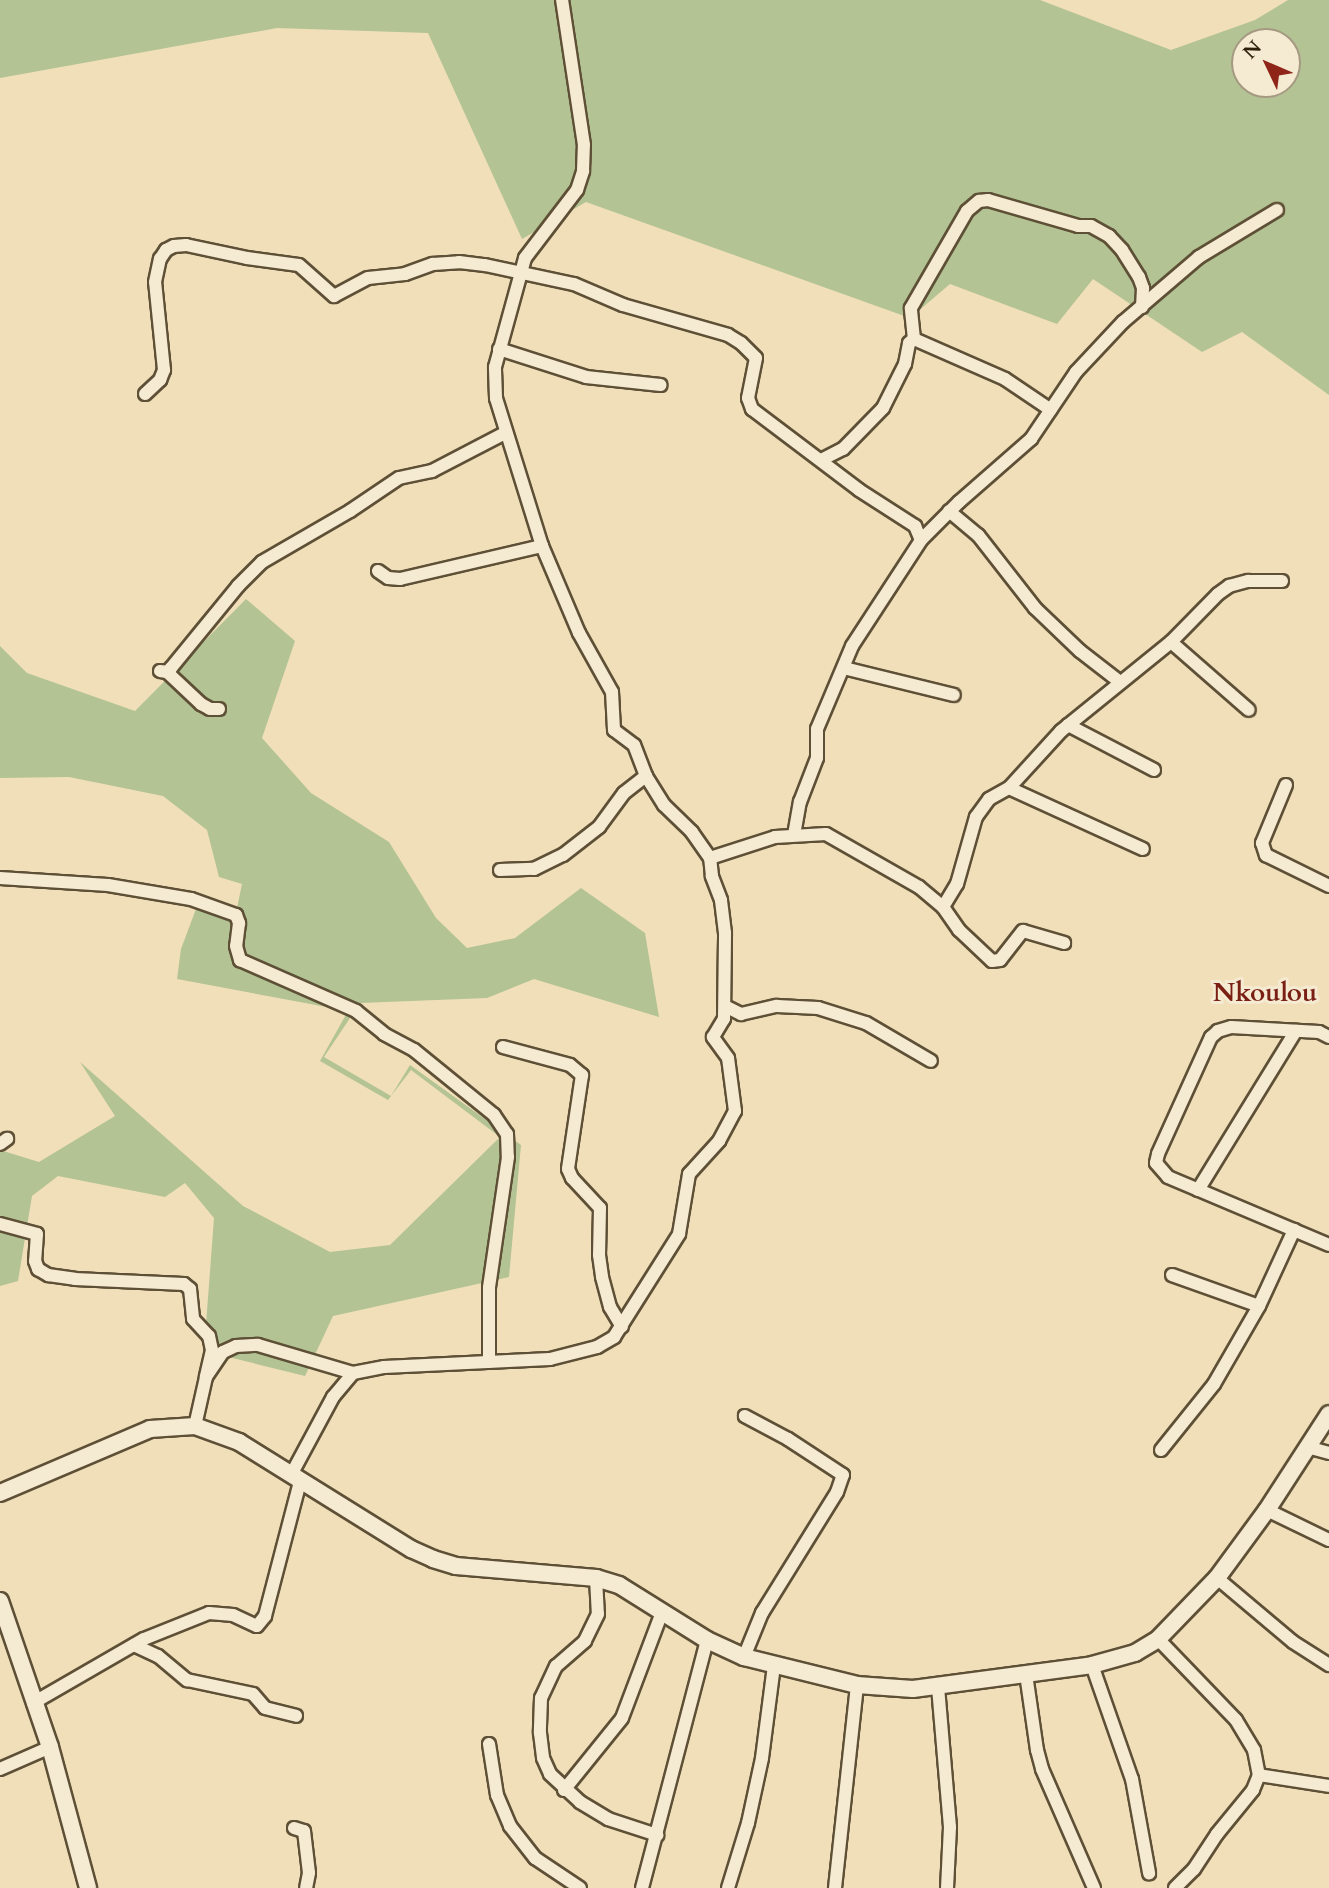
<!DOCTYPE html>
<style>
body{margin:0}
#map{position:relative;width:1329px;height:1888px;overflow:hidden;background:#f0dfb9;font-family:Cardo,serif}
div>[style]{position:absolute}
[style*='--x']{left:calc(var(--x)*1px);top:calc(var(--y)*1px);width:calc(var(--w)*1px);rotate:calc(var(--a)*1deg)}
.green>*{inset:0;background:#b3c394}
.roads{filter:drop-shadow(2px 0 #5e5036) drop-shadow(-2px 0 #5e5036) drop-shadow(0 2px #5e5036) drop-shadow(0 -2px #5e5036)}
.minor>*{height:12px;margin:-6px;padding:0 6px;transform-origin:6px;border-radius:6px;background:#f5ead2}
.tertiary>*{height:16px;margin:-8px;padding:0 8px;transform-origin:8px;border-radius:8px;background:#f5ead2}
span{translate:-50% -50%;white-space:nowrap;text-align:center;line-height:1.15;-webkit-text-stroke:6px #f5ead2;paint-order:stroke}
.quarter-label{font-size:26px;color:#7a1f14;font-weight:700}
.north{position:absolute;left:1231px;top:28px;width:70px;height:70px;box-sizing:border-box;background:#f5ead2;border:2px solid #a59982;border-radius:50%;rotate:314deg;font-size:19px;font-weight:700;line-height:28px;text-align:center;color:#2e200b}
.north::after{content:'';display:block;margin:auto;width:24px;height:32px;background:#8f2418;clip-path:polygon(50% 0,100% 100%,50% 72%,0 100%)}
</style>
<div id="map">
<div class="green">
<div style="clip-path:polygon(evenodd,0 0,1040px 0,1171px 50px,1255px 20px,1288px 0,1329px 0,1329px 395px,1242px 332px,1202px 352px,1093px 279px,1057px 324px,950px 284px,910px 318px,586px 202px,522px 239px,428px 33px,277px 28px,0 78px,0 0,1245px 42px,1287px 42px,1287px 84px,1245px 84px,1245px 42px)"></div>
<div style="clip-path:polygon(246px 599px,295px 641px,262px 738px,311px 793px,389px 842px,436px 918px,467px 948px,515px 938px,581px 888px,645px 933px,659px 1017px,534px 979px,487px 998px,360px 1003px,324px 1057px,391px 1096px,410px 1065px,521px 1145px,509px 1277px,333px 1316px,305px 1376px,204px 1351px,214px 1218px,185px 1183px,165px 1197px,58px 1176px,32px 1196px,18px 1281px,0 1286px,0 1150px,39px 1162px,115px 1116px,80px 1062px,243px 1206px,330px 1252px,390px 1245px,500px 1137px,411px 1070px,388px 1100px,320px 1061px,348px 1011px,177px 979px,181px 949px,196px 909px,237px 908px,242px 884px,219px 877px,207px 830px,163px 796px,69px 777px,0 778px,0 646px,27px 673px,135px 711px)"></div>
</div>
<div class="roads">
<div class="minor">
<div style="--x:914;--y:339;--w:99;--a:23.7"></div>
<div style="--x:1005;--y:379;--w:55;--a:34"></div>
<div style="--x:499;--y:349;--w:91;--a:17.8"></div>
<div style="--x:586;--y:377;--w:75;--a:6.1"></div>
<div style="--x:145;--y:394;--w:21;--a:-43"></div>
<div style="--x:160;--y:380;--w:11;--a:-68"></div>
<div style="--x:164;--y:370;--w:88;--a:-95.8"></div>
<div style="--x:155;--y:282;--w:24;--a:-78"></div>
<div style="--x:160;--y:259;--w:11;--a:-56"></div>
<div style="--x:166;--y:250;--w:9;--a:-27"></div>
<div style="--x:174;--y:246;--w:12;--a:-5"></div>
<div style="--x:186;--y:245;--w:62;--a:12"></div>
<div style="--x:247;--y:258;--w:52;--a:7.7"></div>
<div style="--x:299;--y:265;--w:47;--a:41.5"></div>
<div style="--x:334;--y:296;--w:38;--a:-28"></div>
<div style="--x:368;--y:278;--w:37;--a:-6"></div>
<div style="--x:405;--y:274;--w:30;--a:-20"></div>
<div style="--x:433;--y:264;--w:26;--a:-4"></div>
<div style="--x:459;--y:262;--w:26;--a:7"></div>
<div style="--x:485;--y:265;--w:91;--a:12.1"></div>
<div style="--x:574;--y:284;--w:53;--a:23.2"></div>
<div style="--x:623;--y:305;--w:109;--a:15.9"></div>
<div style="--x:728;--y:335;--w:15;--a:32"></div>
<div style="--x:741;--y:343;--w:21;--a:45"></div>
<div style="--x:756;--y:358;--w:41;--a:101.3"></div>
<div style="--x:748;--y:398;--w:12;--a:70"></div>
<div style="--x:752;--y:409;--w:134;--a:37.1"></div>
<div style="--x:859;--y:490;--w:67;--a:32.7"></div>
<div style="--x:915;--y:526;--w:15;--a:67"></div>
<div style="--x:821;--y:460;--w:25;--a:-27"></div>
<div style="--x:843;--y:449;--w:57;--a:-45.7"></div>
<div style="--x:883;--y:408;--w:49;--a:-63.4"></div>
<div style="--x:905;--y:364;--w:21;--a:-79"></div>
<div style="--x:909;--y:343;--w:6;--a:-39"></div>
<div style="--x:914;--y:339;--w:31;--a:-96"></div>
<div style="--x:911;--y:308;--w:112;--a:-60"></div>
<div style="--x:967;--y:211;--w:16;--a:-40"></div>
<div style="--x:979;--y:201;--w:9;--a:-6"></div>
<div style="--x:988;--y:200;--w:94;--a:16.1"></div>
<div style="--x:1078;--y:226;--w:13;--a:0"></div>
<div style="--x:1091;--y:226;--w:21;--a:29"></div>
<div style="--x:1109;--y:236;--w:19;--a:47"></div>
<div style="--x:1122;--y:250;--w:32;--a:58"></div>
<div style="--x:1139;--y:277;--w:12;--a:70"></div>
<div style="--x:1143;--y:288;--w:19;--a:93"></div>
<div style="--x:949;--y:511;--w:38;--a:40"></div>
<div style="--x:978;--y:535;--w:93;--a:52"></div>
<div style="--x:1035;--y:608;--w:62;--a:43.7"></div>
<div style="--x:1080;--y:651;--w:51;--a:37.8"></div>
<div style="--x:378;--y:571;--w:12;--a:35"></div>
<div style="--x:388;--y:578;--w:12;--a:5"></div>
<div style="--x:400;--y:579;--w:146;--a:-13.1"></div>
<div style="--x:1171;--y:642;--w:103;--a:41.1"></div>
<div style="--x:844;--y:668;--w:113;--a:13.8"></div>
<div style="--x:160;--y:671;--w:7;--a:8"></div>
<div style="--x:167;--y:672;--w:6;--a:-45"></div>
<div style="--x:171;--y:668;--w:106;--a:-50.7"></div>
<div style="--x:238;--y:586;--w:34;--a:-45"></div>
<div style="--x:262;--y:562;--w:102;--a:-30.1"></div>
<div style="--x:350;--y:511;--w:59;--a:-34"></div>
<div style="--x:399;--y:478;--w:34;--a:-12"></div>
<div style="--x:432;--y:471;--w:82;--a:-27.5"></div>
<div style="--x:167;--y:672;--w:47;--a:43.3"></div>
<div style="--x:201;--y:704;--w:10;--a:29"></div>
<div style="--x:210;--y:709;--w:9;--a:0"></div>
<div style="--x:1068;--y:725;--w:97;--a:27.6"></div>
<div style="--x:1286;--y:785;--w:63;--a:112.5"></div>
<div style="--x:1262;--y:843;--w:13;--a:72"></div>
<div style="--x:1266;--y:855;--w:70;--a:26.2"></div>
<div style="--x:1009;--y:788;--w:147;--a:24.5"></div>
<div style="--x:794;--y:835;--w:34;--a:-80"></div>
<div style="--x:800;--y:802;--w:47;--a:-68.9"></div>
<div style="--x:817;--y:758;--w:29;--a:-90"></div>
<div style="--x:817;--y:729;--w:90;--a:-67.1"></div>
<div style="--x:852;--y:646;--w:126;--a:-56.9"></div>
<div style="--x:921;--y:540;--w:54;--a:-45"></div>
<div style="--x:959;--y:502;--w:96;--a:-41.2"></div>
<div style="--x:1031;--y:439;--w:81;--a:-56.1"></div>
<div style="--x:1076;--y:372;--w:69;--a:-46.8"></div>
<div style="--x:1123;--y:322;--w:100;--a:-40.5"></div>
<div style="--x:1199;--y:257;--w:91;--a:-31.1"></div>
<div style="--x:710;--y:858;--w:68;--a:-17.9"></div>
<div style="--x:775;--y:837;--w:51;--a:-3.4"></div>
<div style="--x:826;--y:834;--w:107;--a:29.7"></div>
<div style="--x:919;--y:887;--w:31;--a:40"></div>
<div style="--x:943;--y:907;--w:28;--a:55"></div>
<div style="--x:959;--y:930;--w:45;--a:43.2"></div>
<div style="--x:992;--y:961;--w:8;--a:-7"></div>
<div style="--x:1000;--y:960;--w:37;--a:-52"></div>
<div style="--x:1023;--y:931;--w:43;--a:16.3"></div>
<div style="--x:500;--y:870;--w:34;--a:-2"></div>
<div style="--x:534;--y:869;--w:32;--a:-26"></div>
<div style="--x:563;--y:855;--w:46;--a:-37.9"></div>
<div style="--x:599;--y:827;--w:42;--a:-53.7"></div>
<div style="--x:624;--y:793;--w:28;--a:-38"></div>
<div style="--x:0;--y:878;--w:108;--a:3.7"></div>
<div style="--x:108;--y:885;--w:84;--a:9.6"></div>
<div style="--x:191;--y:899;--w:48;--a:19.6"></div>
<div style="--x:236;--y:915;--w:9;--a:69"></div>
<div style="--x:239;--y:923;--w:23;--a:97"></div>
<div style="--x:236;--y:946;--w:15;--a:74"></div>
<div style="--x:240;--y:960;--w:127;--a:23.7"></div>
<div style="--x:356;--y:1011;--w:36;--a:39"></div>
<div style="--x:384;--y:1034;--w:34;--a:28"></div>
<div style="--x:414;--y:1050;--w:103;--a:39.1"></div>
<div style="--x:494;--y:1115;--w:23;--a:56"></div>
<div style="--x:507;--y:1134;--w:23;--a:88"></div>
<div style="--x:508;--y:1157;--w:132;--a:98.3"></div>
<div style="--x:489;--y:1288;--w:74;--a:90"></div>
<div style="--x:943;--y:907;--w:27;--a:-59"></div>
<div style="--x:957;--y:884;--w:70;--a:-74.2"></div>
<div style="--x:976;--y:817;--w:22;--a:-54"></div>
<div style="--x:989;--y:799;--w:23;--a:-29"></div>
<div style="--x:1009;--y:788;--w:77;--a:-47.6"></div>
<div style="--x:1061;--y:731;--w:141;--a:-39"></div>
<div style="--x:1171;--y:642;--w:67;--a:-45.6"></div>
<div style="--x:1218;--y:594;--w:14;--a:-36"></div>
<div style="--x:1229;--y:586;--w:20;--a:-15"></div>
<div style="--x:1248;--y:581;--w:34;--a:0"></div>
<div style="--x:725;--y:1006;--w:18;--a:27"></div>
<div style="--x:741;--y:1014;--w:37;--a:-13"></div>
<div style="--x:777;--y:1006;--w:41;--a:2.8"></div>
<div style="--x:818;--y:1008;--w:50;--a:17.4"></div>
<div style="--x:866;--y:1023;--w:75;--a:30.3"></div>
<div style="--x:1329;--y:1037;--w:11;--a:-153"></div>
<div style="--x:1319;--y:1032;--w:88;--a:-176.7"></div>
<div style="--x:1231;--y:1027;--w:14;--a:163"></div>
<div style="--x:1218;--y:1031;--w:9;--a:139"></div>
<div style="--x:1211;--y:1037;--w:128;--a:114.4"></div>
<div style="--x:1158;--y:1154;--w:9;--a:103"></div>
<div style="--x:1156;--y:1163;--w:18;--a:49"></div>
<div style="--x:1168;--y:1177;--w:175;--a:22.9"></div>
<div style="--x:503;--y:1047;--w:69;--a:15"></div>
<div style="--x:570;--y:1065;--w:16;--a:40"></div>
<div style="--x:582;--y:1075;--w:95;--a:98.5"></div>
<div style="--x:568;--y:1169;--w:10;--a:66"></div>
<div style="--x:572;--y:1178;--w:41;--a:47"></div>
<div style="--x:600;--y:1208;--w:47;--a:91.2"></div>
<div style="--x:599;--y:1255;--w:22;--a:82"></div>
<div style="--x:602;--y:1277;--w:31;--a:75"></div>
<div style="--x:610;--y:1307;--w:23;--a:59"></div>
<div style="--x:0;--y:1144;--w:9;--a:-36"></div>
<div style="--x:1198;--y:1190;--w:187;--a:-58.4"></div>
<div style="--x:0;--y:1224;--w:38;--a:15"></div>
<div style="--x:37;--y:1234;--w:27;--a:94"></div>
<div style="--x:35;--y:1261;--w:9;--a:69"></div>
<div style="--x:38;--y:1269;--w:12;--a:31"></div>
<div style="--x:48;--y:1275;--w:27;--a:8"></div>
<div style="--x:75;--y:1279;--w:109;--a:2.6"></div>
<div style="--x:184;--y:1284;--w:8;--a:40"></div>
<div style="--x:190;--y:1289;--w:30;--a:84"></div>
<div style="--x:193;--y:1319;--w:23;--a:47"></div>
<div style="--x:209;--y:1336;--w:14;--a:78"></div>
<div style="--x:212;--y:1350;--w:28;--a:103"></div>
<div style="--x:1172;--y:1275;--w:92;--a:19.6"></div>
<div style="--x:195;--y:1426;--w:50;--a:-77.3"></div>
<div style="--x:206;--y:1377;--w:30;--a:-56"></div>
<div style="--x:223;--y:1352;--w:14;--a:-25"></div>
<div style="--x:236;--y:1346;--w:22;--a:-3"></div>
<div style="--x:258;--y:1345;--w:99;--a:16.4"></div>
<div style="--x:1307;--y:1447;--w:23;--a:15"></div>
<div style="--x:1161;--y:1450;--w:85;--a:-51.2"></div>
<div style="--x:1214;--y:1384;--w:90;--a:-60"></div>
<div style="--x:1259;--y:1306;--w:84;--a:-65.3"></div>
<div style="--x:291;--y:1475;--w:89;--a:-61.7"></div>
<div style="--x:333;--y:1397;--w:31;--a:-50"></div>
<div style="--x:353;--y:1373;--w:32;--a:-11"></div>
<div style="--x:384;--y:1367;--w:166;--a:-2.8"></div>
<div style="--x:550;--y:1359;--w:49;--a:-14.3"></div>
<div style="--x:597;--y:1347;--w:20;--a:-30"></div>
<div style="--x:614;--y:1337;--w:122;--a:-57.7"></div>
<div style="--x:679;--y:1234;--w:61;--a:-80.5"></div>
<div style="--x:689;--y:1174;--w:45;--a:-47.7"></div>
<div style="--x:719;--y:1141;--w:34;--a:-62"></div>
<div style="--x:735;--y:1111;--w:53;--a:-97.5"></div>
<div style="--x:728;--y:1058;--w:26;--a:-126"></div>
<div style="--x:713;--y:1037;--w:21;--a:-59"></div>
<div style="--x:724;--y:1019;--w:86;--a:-89.3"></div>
<div style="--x:725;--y:933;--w:33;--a:-97"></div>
<div style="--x:721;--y:900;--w:26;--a:-111"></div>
<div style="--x:712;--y:876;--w:18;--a:-96"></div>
<div style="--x:710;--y:858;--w:32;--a:-125"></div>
<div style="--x:692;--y:832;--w:39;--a:-136"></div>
<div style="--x:664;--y:805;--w:34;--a:-122"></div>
<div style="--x:646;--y:776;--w:33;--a:-111"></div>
<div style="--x:634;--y:745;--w:25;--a:-143"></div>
<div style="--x:614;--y:730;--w:38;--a:-93"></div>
<div style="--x:612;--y:692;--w:68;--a:-119.2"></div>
<div style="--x:579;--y:633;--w:95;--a:-113"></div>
<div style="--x:542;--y:546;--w:155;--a:-107.3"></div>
<div style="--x:496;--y:398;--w:31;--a:-92"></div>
<div style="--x:495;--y:367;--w:113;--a:-74.6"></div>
<div style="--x:525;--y:258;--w:86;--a:-52.6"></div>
<div style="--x:577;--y:190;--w:20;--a:-72"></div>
<div style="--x:583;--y:171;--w:26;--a:-88"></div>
<div style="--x:584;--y:145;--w:147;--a:-98.6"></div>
<div style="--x:1267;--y:1510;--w:69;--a:25.8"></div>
<div style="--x:596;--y:1578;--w:36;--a:87"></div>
<div style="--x:598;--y:1614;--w:30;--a:116"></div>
<div style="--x:585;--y:1641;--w:38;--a:139"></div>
<div style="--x:556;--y:1666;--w:35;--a:115"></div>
<div style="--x:541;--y:1698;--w:35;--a:92"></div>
<div style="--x:540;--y:1733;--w:25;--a:83"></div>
<div style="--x:543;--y:1758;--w:17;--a:66"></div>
<div style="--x:550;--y:1774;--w:41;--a:43"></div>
<div style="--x:580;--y:1802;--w:33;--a:31"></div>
<div style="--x:608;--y:1819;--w:52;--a:18.1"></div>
<div style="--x:1217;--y:1578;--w:99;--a:40.1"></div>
<div style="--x:1293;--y:1642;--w:43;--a:32.6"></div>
<div style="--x:1158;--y:1639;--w:112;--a:46.1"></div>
<div style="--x:1236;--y:1720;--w:35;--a:59"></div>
<div style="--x:1254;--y:1750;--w:25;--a:79"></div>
<div style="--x:1259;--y:1775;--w:16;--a:112"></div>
<div style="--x:1253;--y:1790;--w:57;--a:129.3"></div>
<div style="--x:1217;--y:1834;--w:42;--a:123.3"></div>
<div style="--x:1194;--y:1869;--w:27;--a:135"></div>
<div style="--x:134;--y:1645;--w:26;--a:25"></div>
<div style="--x:158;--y:1656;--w:38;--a:40"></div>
<div style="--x:187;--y:1680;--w:67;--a:12"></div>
<div style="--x:253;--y:1694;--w:18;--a:49"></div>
<div style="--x:265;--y:1708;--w:32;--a:14"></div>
<div style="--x:744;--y:1657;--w:48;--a:-67.8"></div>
<div style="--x:762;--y:1613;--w:142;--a:-58.2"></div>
<div style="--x:837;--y:1492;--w:18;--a:-71"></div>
<div style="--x:843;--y:1475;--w:66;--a:-146.8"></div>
<div style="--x:788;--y:1439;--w:49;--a:-151.9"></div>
<div style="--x:1092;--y:1665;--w:121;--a:70.7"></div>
<div style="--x:1132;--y:1779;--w:96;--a:79.7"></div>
<div style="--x:1026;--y:1674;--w:77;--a:81.8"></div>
<div style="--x:1037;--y:1750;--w:20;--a:75"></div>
<div style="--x:1042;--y:1769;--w:130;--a:66.4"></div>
<div style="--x:938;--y:1687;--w:141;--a:85.1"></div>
<div style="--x:950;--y:1827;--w:61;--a:92.8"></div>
<div style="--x:33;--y:1703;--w:128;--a:-30"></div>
<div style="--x:144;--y:1639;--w:70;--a:-21.8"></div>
<div style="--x:209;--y:1613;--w:24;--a:5"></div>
<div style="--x:233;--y:1615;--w:26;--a:25"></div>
<div style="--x:257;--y:1626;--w:13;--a:-51"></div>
<div style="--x:265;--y:1616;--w:138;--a:-75.4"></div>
<div style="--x:489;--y:1744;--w:52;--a:81.1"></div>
<div style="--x:497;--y:1795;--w:34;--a:67"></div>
<div style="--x:510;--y:1826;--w:41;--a:52"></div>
<div style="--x:535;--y:1858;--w:54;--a:33.7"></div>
<div style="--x:0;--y:1769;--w:55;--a:-23.7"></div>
<div style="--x:1259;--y:1775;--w:71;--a:8.9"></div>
<div style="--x:564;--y:1790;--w:92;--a:-51.1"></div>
<div style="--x:622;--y:1718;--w:113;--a:-69.3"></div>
<div style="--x:294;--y:1828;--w:10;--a:17"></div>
<div style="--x:304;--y:1831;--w:42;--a:83.2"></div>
<div style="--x:309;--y:1873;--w:15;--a:101"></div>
<div style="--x:642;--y:1888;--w:256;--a:-75.3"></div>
<div style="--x:728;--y:1888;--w:68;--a:-72.9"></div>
<div style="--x:748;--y:1823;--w:66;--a:-77.8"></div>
<div style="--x:762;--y:1758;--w:93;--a:-82.6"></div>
<div style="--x:835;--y:1888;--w:204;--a:-83.8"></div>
</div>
<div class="tertiary">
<div style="--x:0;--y:1493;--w:163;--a:-23.1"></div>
<div style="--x:150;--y:1429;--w:45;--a:-3.8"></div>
<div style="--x:195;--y:1426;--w:47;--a:20"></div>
<div style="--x:239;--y:1442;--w:203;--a:31.9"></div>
<div style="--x:411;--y:1549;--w:24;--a:24"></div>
<div style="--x:433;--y:1559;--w:24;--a:17"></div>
<div style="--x:456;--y:1566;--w:141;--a:4.9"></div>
<div style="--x:596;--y:1578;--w:24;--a:17"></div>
<div style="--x:619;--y:1585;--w:104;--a:32"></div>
<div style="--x:707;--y:1640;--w:41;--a:24.7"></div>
<div style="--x:744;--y:1657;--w:116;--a:13.9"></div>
<div style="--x:857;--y:1685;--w:56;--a:4.1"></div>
<div style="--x:913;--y:1689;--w:181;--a:-7.6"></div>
<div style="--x:1092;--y:1665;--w:45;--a:-15.6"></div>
<div style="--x:1135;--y:1653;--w:27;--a:-31"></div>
<div style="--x:1158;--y:1639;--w:85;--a:-46"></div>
<div style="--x:1217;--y:1578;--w:84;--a:-53.7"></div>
<div style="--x:1267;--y:1510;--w:114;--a:-57.1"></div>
<div style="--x:0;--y:1601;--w:154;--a:71.1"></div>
<div style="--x:50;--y:1747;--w:146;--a:74.9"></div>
</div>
</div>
<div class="quarter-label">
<span style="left:1265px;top:993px">Nkoulou</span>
</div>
<div class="north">N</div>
</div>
